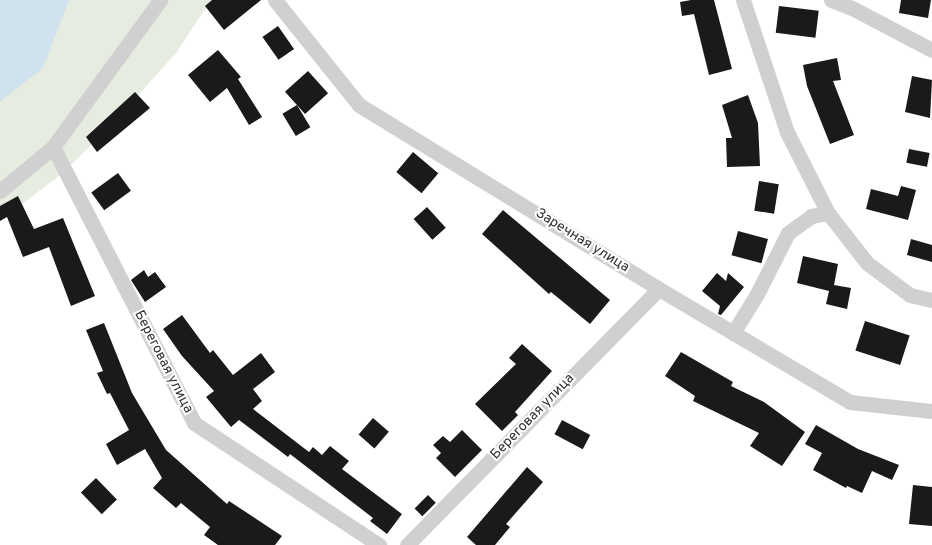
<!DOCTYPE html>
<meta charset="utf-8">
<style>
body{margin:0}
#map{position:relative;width:932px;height:545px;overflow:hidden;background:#fff;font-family:Overpass,sans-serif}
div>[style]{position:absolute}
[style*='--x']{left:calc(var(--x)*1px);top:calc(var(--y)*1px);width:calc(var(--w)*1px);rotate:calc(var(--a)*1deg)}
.green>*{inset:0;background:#e6ecdf}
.water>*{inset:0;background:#cfe2ee}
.building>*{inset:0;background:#1a1a1a;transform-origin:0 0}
.minor>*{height:15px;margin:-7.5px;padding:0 7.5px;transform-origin:7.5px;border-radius:7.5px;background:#d0d0d0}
span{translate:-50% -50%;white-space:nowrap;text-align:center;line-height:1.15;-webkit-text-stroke:4px #fff;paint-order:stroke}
.street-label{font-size:14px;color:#333}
</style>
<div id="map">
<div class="green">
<div style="clip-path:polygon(0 0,211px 0,176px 53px,108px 129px,60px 175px,0 221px)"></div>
</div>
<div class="water">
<div style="clip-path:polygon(0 0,69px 0,43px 68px,0 102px)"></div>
</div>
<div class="building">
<div style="clip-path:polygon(212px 0,261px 0,224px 30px,205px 6px)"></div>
<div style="clip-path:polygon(691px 0,714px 0,732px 69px,709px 75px,694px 14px,682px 16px,680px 2px)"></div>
<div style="clip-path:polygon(901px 0,931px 0,928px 18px,899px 13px)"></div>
<div style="left:779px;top:6px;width:40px;height:27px;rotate:7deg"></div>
<div style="left:278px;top:26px;width:28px;height:19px;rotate:55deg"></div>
<div style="clip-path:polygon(218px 50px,241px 77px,238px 79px,262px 117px,249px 125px,227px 88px,210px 102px,188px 75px)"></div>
<div style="clip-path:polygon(837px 58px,841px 80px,833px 81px,854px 135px,830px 144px,807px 86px,803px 65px)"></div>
<div style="left:308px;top:71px;width:30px;height:31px;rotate:48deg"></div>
<div style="clip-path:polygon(912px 76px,932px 80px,930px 118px,905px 112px)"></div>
<div style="clip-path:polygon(135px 92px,150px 108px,97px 152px,86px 137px)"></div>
<div style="clip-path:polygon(748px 95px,758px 123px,760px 166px,727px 167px,726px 138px,732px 138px,722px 105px)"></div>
<div style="left:297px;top:105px;width:26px;height:17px;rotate:59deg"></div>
<div style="left:909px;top:149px;width:21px;height:14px;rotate:11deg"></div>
<div style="left:413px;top:152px;width:33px;height:26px;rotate:40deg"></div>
<div style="left:118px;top:173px;width:22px;height:33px;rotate:54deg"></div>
<div style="left:759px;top:181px;width:20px;height:30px;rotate:9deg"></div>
<div style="clip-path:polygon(901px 186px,916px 190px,908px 220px,866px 209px,871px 189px,898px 196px)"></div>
<div style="clip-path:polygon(18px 196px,34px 229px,63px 218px,95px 296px,71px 306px,49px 247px,23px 257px,7px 217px,0 221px,0 206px)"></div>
<div style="left:427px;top:207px;width:28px;height:18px;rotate:48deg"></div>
<div style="clip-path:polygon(503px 210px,610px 300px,590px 324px,551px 292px,549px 294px,482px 234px)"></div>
<div style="left:738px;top:231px;width:31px;height:25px;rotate:15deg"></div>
<div style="clip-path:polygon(911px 239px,932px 245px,932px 262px,907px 255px)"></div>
<div style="clip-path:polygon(803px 256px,838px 264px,834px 285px,851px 288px,847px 309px,826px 304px,829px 291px,797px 283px)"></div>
<div style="clip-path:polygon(144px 270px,148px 277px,155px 272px,166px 287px,145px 302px,131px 280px)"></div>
<div style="clip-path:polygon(717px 273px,726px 281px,728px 273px,744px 287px,721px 315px,718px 314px,720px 306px,702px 291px)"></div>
<div style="clip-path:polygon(182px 315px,210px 353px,213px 350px,233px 375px,261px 353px,275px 372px,253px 389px,262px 401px,253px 409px,309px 452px,313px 447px,322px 455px,330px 446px,349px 461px,342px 469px,402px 514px,387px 534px,370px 521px,373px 518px,290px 454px,288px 457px,239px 420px,231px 427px,206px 397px,214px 391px,182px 356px,163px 329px)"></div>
<div style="left:865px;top:321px;width:47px;height:31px;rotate:18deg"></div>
<div style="clip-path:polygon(104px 323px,132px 393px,166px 450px,227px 504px,229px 501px,282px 536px,275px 545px,218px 545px,204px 535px,210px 527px,181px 503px,176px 508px,153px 488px,162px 478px,145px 449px,117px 465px,106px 444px,129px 430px,110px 393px,107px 394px,97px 373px,103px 371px,86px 330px)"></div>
<div style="clip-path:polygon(522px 344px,552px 371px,515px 412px,518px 415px,502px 431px,475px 404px,516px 364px,509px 358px)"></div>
<div style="clip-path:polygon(681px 352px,733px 382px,731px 386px,764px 402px,805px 432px,782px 466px,750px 446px,759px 433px,693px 401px,695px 396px,665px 376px)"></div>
<div style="left:373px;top:418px;width:21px;height:22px;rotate:41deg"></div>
<div style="left:562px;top:420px;width:32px;height:16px;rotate:28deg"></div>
<div style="clip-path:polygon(816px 425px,858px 449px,899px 465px,892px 480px,872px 471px,862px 493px,847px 486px,846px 488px,813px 470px,822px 453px,805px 444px)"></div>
<div style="clip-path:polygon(462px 430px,482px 450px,455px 477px,436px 458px,441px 453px,433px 445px,443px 436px,450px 442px)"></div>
<div style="clip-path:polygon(527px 467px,543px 482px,506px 524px,510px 527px,495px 545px,476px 545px,467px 537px)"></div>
<div style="left:96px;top:478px;width:30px;height:21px;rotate:46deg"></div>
<div style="clip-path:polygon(913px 485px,932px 487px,932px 526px,909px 524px)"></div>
<div style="left:428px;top:495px;width:11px;height:19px;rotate:45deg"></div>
</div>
<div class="minor">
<div style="--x:275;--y:0;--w:134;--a:51.3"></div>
<div style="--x:359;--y:105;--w:352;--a:31.5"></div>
<div style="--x:659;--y:289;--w:222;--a:30.6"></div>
<div style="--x:850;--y:402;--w:82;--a:6.3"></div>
<div style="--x:743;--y:0;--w:139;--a:71.6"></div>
<div style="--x:787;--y:132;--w:91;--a:63.2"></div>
<div style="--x:828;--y:213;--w:63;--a:52"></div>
<div style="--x:867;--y:263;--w:54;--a:36.7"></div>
<div style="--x:910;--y:295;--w:23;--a:13"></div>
<div style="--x:831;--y:0;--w:22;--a:21"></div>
<div style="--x:852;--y:8;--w:90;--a:27.7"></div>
<div style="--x:53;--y:147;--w:310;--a:62.9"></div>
<div style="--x:194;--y:423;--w:222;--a:33.4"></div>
<div style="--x:0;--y:191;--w:69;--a:-39.7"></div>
<div style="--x:53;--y:147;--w:182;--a:-53.9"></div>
<div style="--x:733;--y:333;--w:46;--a:-58.4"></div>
<div style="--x:757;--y:294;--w:68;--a:-63.1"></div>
<div style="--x:788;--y:233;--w:29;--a:-36"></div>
<div style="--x:811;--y:216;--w:17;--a:-10"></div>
<div style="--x:407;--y:545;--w:359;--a:-45.5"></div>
</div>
<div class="street-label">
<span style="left:582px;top:241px;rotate:32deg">Заречная улица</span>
<span style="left:163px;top:362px;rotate:63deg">Береговая улица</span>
<span style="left:533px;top:417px;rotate:-46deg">Береговая улица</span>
</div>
</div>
